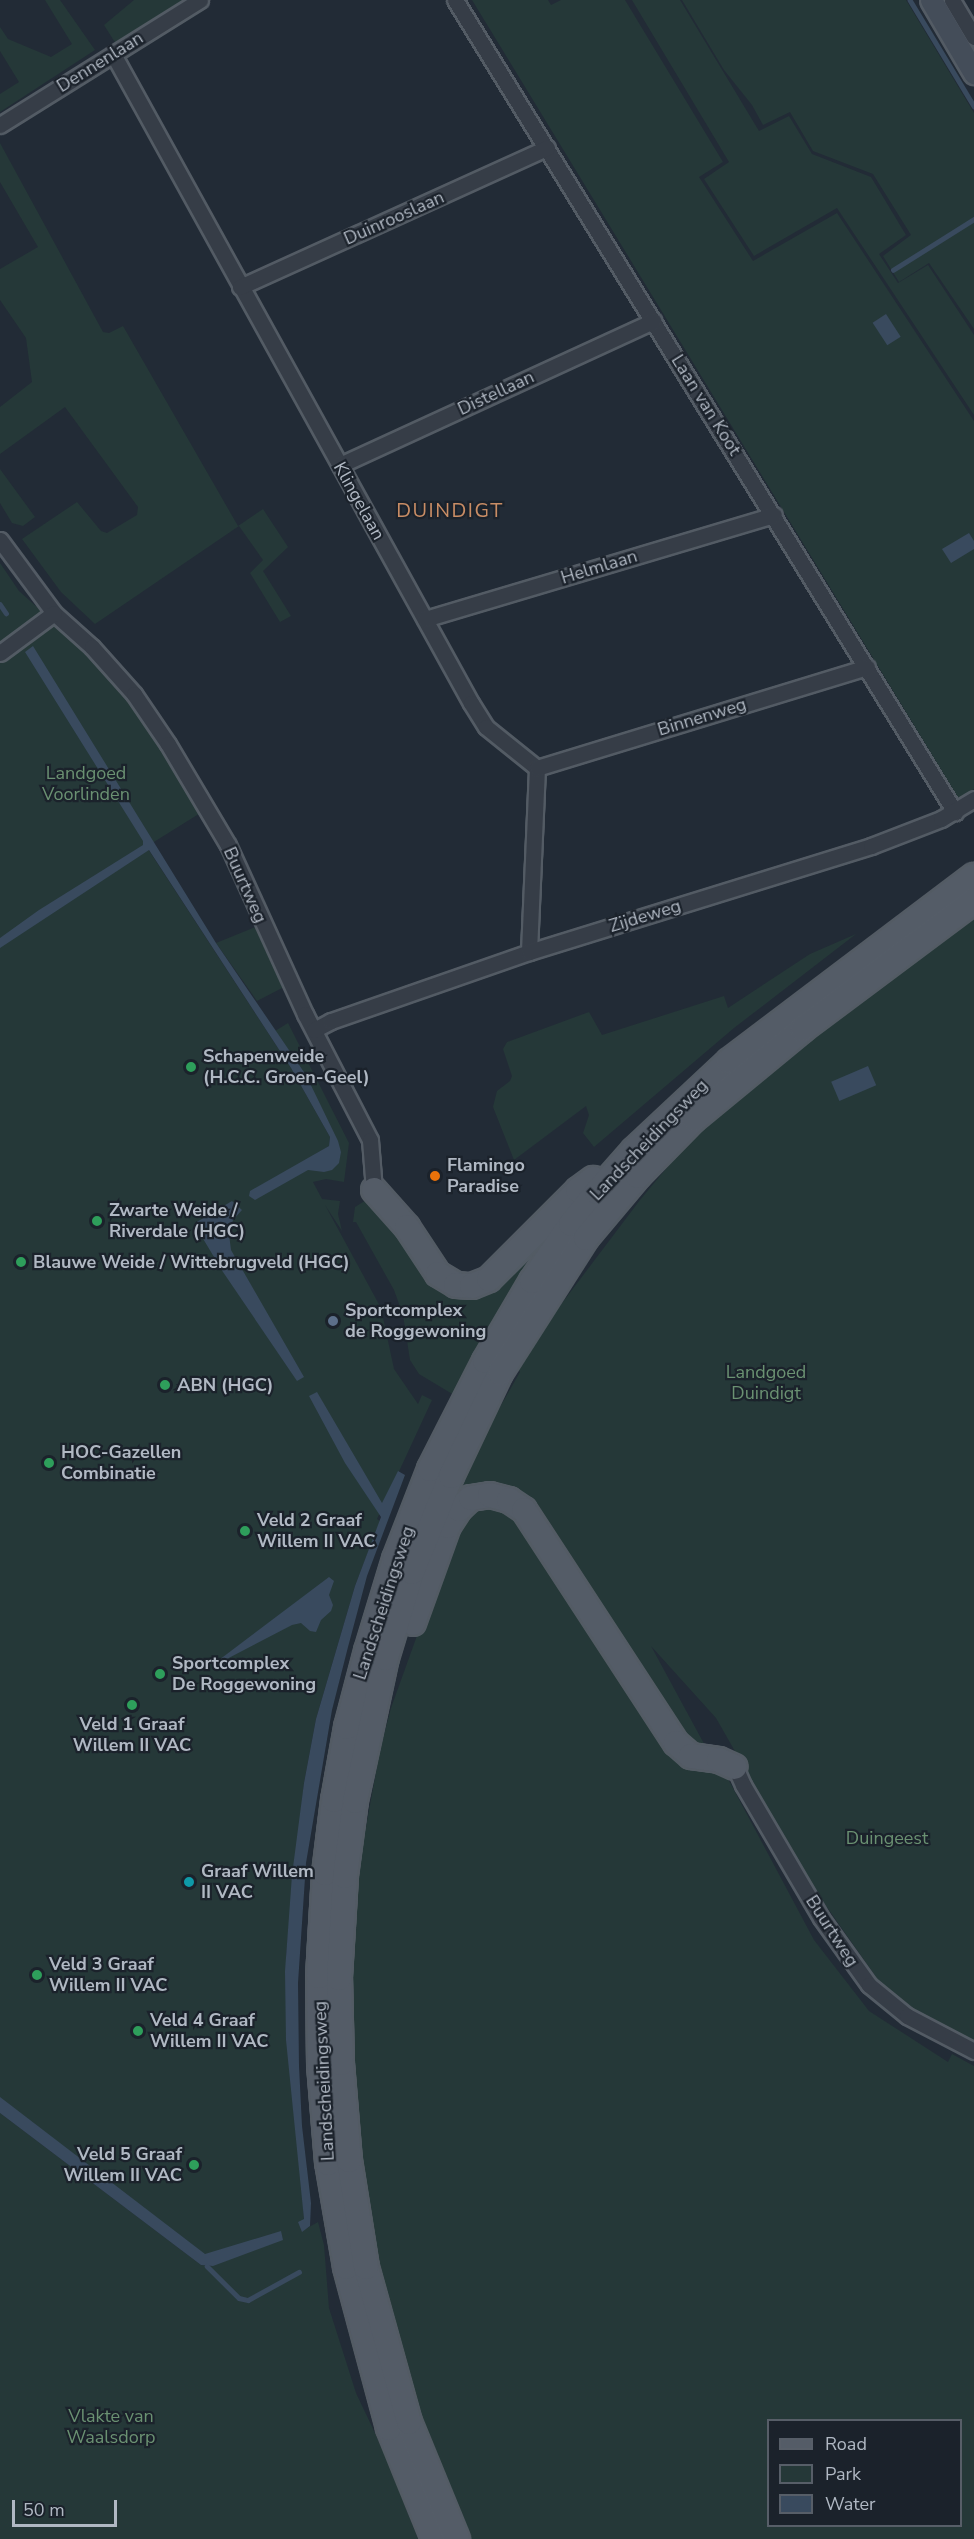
<!DOCTYPE html>
<style>
body{margin:0}
#map{position:relative;width:974px;height:2539px;overflow:hidden;background:#222b36;font-family:"Nunito Sans",sans-serif}
div>[style]{position:absolute}
[style*='--x']{left:calc(var(--x)*1px);top:calc(var(--y)*1px);width:calc(var(--w)*1px);rotate:calc(var(--a)*1deg)}
.green>*{inset:0;background:#253838}
.water>*{inset:0;background:#394a5e;transform-origin:0 0}
.stream>*{height:4.5px;margin:-2.25px;padding:0 2.25px;transform-origin:2.25px;border-radius:2.25px;background:#394a5e}
.roads{filter:drop-shadow(2px 0 #535b64) drop-shadow(-2px 0 #535b64) drop-shadow(0 2px #535b64) drop-shadow(0 -2px #535b64)}
.street>*{height:15px;margin:-7.5px;padding:0 7.5px;transform-origin:7.5px;border-radius:7.5px;background:#363d47}
.secondary>*{height:21px;margin:-10.5px;padding:0 10.5px;transform-origin:10.5px;border-radius:10.5px;background:#444d59}
.primary>*{height:24px;margin:-12px;padding:0 12px;transform-origin:12px;border-radius:12px;background:#545c67}
.dots>*{width:16px;height:16px;translate:-50% -50%;box-sizing:border-box;border:3px solid #1b222b;border-radius:50%}
span{translate:-50% -50%;white-space:nowrap;text-align:center;line-height:1.15;-webkit-text-stroke:4.5px #1b222b;paint-order:stroke}
.street-label{font-size:18px;color:#b0b8c3}
.park-label{font-size:18px;color:#6a9172}
.poi-label{font-size:18px;color:#b0b8c3;font-weight:700}
.left{translate:0 -50%;text-align:left}
.right{translate:-100% -50%;text-align:right}
.neighbourhood-label{font-size:20px;color:#c98d65;letter-spacing:1.5px}
.legend{position:absolute;left:767px;top:2419px;width:195px;height:108px;box-sizing:border-box;background:#1b222b;border:2px solid #575e68;margin:0;padding:8px 10px;list-style:none;font-size:18px;color:#b0b8c3}
.legend li{display:flex;align-items:center;gap:12px;height:30px}
.legend b{width:30px;border:2px solid #575e68}
.scale{position:absolute;left:12px;top:2500px;width:105px;height:27px;box-sizing:border-box;border:3px solid #b0b8c3;border-top:0;padding-left:8px;font-size:18px;line-height:21px;white-space:nowrap;color:#b0b8c3;-webkit-text-stroke:4px #1b222b;paint-order:stroke}
</style>
<div id="map">
<div class="green">
<div style="clip-path:polygon(45px 0,60px 0,95px 50px,0 112px,0 94px,19px 82px,0 51px,0 27px,8px 39px,51px 57px,72px 44px)"></div>
<div style="clip-path:polygon(134px 0,185px 0,116px 44px,104px 25px)"></div>
<div style="clip-path:polygon(472px 0,548px 0,551px 5px,561px 0,625px 0,723px 162px,699px 177px,753px 261px,837px 213px,974px 421px,974px 789px,959px 799px)"></div>
<div style="clip-path:polygon(632px 0,680px 0,759px 131px,789px 116px,812px 154px,871px 177px,906px 235px,879px 254px,898px 283px,928px 265px,974px 335px,974px 415px,837px 208px,754px 256px,704px 179px,729px 162px)"></div>
<div style="clip-path:polygon(682px 0,906px 0,974px 113px,974px 329px,929px 263px,899px 282px,883px 256px,911px 235px,873px 174px,813px 151px,790px 112px,763px 125px,752px 105px,724px 70px)"></div>
<div style="clip-path:polygon(0 143px,103px 332px,109px 333px,123px 326px,238px 526px,263px 509px,288px 547px,263px 571px,291px 616px,280px 622px,250px 573px,263px 560px,239px 526px,95px 624px,61px 592px,22px 539px,77px 502px,101px 531px,107px 533px,137px 515px,138px 507px,65px 407px,0 454px,0 407px,32px 382px,26px 338px,0 300px,0 269px,38px 247px,0 182px)"></div>
<div style="clip-path:polygon(0 469px,35px 517px,23px 526px,12px 523px,0 503px)"></div>
<div style="clip-path:polygon(0 563px,19px 591px,105px 668px,144px 716px,202px 812px,133px 855px,135px 858px,148px 849px,291px 1068px,330px 1137px,329px 1146px,316px 1154px,341px 1152px,306px 1075px,275px 1031px,288px 1023px,349px 1143px,344px 1182px,326px 1179px,313px 1182px,322px 1199px,340px 1201px,338px 1214px,342px 1231px,325px 1205px,381px 1308px,394px 1369px,418px 1404px,422px 1395px,432px 1400px,377px 1519px,380px 1521px,355px 1586px,316px 1719px,304px 1783px,286px 1955px,304px 2219px,302px 2231px,318px 2222px,324px 2245px,329px 2308px,356px 2393px,384px 2452px,418px 2539px,0 2539px,0 2113px,201px 2265px,212px 2266px,0 2104px)"></div>
<div style="clip-path:polygon(evenodd,974px 911px,974px 2042px,932px 2021px,883px 1987px,810px 1883px,716px 1718px,651px 1646px,721px 1775px,726px 1775px,814px 1940px,869px 2011px,948px 2062px,952px 2054px,974px 2066px,974px 2539px,465px 2539px,425px 2443px,393px 2339px,364px 2208px,348px 2052px,351px 1909px,380px 1750px,391px 1708px,447px 1552px,445px 1514px,476px 1449px,520px 1372px,516px 1364px,640px 1200px,699px 1129px,730px 1096px,974px 911px,768px 2420px,960px 2420px,960px 2526px,768px 2526px,768px 2420px)"></div>
<div style="clip-path:polygon(258px 926px,286px 986px,257px 1001px,216px 943px)"></div>
<div style="clip-path:polygon(856px 934px,734px 1028px,594px 1147px,583px 1133px,589px 1115px,586px 1106px,514px 1160px,493px 1107px,497px 1091px,510px 1081px,512px 1076px,503px 1049px,507px 1042px,589px 1012px,602px 1035px,724px 996px,728px 1008px,810px 954px)"></div>
<div style="clip-path:polygon(371px 1197px,451px 1292px,562px 1214px,454px 1395px,419px 1374px,410px 1360px,403px 1315px,394px 1290px,356px 1222px,353px 1222px,355px 1207px)"></div>
</div>
<div class="water">
<div style="left:886px;top:314px;width:27px;height:16px;rotate:57deg"></div>
<div style="clip-path:polygon(969px 533px,974px 541px,974px 549px,951px 563px,942px 549px)"></div>
<div style="clip-path:polygon(33px 646px,216px 943px,306px 1075px,338px 1141px,341px 1152px,339px 1163px,332px 1170px,324px 1172px,308px 1170px,255px 1200px,249px 1196px,250px 1191px,329px 1146px,330px 1137px,291px 1068px,149px 850px,0 948px,0 938px,39px 910px,143px 845px,143px 841px,25px 652px)"></div>
<div style="left:868px;top:1066px;width:21px;height:40px;rotate:67deg"></div>
<div style="clip-path:polygon(232px 1201px,242px 1210px,233px 1220px,229px 1234px,231px 1250px,304px 1377px,297px 1381px,223px 1272px,196px 1227px,195px 1223px)"></div>
<div style="clip-path:polygon(317px 1392px,382px 1503px,398px 1471px,405px 1475px,367px 1576px,348px 1647px,332px 1710px,306px 1863px,298px 1983px,299px 2066px,302px 2126px,311px 2203px,310px 2226px,302px 2232px,298px 2222px,304px 2219px,286px 2040px,285px 1971px,292px 1875px,304px 1783px,316px 1719px,355px 1586px,381px 1517px,345px 1463px,309px 1396px)"></div>
<div style="clip-path:polygon(329px 1577px,334px 1581px,329px 1595px,333px 1605px,331px 1611px,321px 1620px,316px 1632px,310px 1631px,301px 1623px,292px 1625px,221px 1662px,219px 1660px)"></div>
<div style="clip-path:polygon(0 2097px,205px 2254px,281px 2231px,283px 2240px,213px 2266px,201px 2265px,0 2113px)"></div>
</div>
<div class="stream">
<div style="--x:910;--y:0;--w:124;--a:58.9"></div>
<div style="--x:893;--y:270;--w:96;--a:-32.2"></div>
<div style="--x:0;--y:604;--w:11;--a:56"></div>
<div style="--x:207;--y:2266;--w:45;--a:45"></div>
<div style="--x:239;--y:2298;--w:9;--a:13"></div>
<div style="--x:248;--y:2300;--w:58;--a:-28.8"></div>
</div>
<div class="roads">
<div class="street">
<div style="--x:455;--y:0;--w:954;--a:58.38"></div>
<div style="--x:952;--y:0;--w:43;--a:59.3"></div>
<div style="--x:113;--y:54;--w:741;--a:61.12"></div>
<div style="--x:471;--y:703;--w:28;--a:58"></div>
<div style="--x:486;--y:727;--w:65;--a:38.8"></div>
<div style="--x:537;--y:768;--w:184;--a:92.5"></div>
<div style="--x:0;--y:125;--w:236;--a:-32"></div>
<div style="--x:240;--y:287;--w:337;--a:-24.4"></div>
<div style="--x:340;--y:465;--w:345;--a:-24.7"></div>
<div style="--x:0;--y:540;--w:91;--a:53.5"></div>
<div style="--x:54;--y:613;--w:51;--a:41.8"></div>
<div style="--x:92;--y:647;--w:63;--a:48.2"></div>
<div style="--x:134;--y:694;--w:60;--a:55.8"></div>
<div style="--x:168;--y:744;--w:117;--a:59.3"></div>
<div style="--x:228;--y:845;--w:186;--a:65.5"></div>
<div style="--x:305;--y:1014;--w:142;--a:62.7"></div>
<div style="--x:370;--y:1140;--w:50;--a:85.4"></div>
<div style="--x:425;--y:619;--w:364;--a:-16.6"></div>
<div style="--x:0;--y:653;--w:67;--a:-36.5"></div>
<div style="--x:537;--y:768;--w:345;--a:-17"></div>
<div style="--x:314;--y:1030;--w:19;--a:-28"></div>
<div style="--x:331;--y:1021;--w:210;--a:-19.2"></div>
<div style="--x:529;--y:952;--w:358;--a:-17.2"></div>
<div style="--x:871;--y:846;--w:75;--a:-21.1"></div>
<div style="--x:941;--y:819;--w:39;--a:-31"></div>
<div style="--x:735;--y:1767;--w:20;--a:66"></div>
<div style="--x:743;--y:1785;--w:154;--a:59.6"></div>
<div style="--x:821;--y:1918;--w:82;--a:54.4"></div>
<div style="--x:869;--y:1985;--w:49;--a:39.2"></div>
<div style="--x:907;--y:2016;--w:76;--a:27.6"></div>
</div>
<div class="secondary">
<div style="--x:931;--y:0;--w:85;--a:59.5"></div>
</div>
<div class="primary">
<div style="--x:374;--y:1190;--w:50;--a:48.3"></div>
<div style="--x:407;--y:1227;--w:56;--a:56.6"></div>
<div style="--x:438;--y:1274;--w:21;--a:31"></div>
<div style="--x:456;--y:1285;--w:16;--a:4"></div>
<div style="--x:472;--y:1286;--w:18;--a:-22"></div>
<div style="--x:489;--y:1279;--w:126;--a:-45"></div>
<div style="--x:578;--y:1190;--w:19;--a:-36"></div>
<div style="--x:413;--y:1623;--w:103;--a:-70.2"></div>
<div style="--x:448;--y:1526;--w:20;--a:-57"></div>
<div style="--x:459;--y:1509;--w:16;--a:-43"></div>
<div style="--x:471;--y:1498;--w:19;--a:-9"></div>
<div style="--x:490;--y:1495;--w:20;--a:15"></div>
<div style="--x:509;--y:1500;--w:18;--a:34"></div>
<div style="--x:524;--y:1510;--w:278;--a:56.9"></div>
<div style="--x:676;--y:1743;--w:20;--a:41"></div>
<div style="--x:691;--y:1756;--w:28;--a:8"></div>
<div style="--x:719;--y:1760;--w:17;--a:24"></div>
<div style="--x:434;--y:2539;--w:120;--a:-112.1"></div>
<div style="--x:389;--y:2428;--w:167;--a:-105"></div>
<div style="--x:346;--y:2267;--w:106;--a:-99.8"></div>
<div style="--x:328;--y:2163;--w:97;--a:-94.7"></div>
<div style="--x:320;--y:2066;--w:90;--a:-90.6"></div>
<div style="--x:319;--y:1976;--w:103;--a:-86.7"></div>
<div style="--x:325;--y:1873;--w:74;--a:-83"></div>
<div style="--x:334;--y:1800;--w:74;--a:-79.9"></div>
<div style="--x:347;--y:1727;--w:79;--a:-75.3"></div>
<div style="--x:367;--y:1651;--w:96;--a:-73.1"></div>
<div style="--x:395;--y:1559;--w:97;--a:-68.7"></div>
<div style="--x:430;--y:1469;--w:121;--a:-63"></div>
<div style="--x:485;--y:1361;--w:93;--a:-59.6"></div>
<div style="--x:532;--y:1281;--w:69;--a:-55.6"></div>
<div style="--x:571;--y:1224;--w:41;--a:-50.9"></div>
<div style="--x:597;--y:1192;--w:56;--a:-48.6"></div>
<div style="--x:634;--y:1150;--w:130;--a:-43.1"></div>
<div style="--x:729;--y:1061;--w:307;--a:-37.1"></div>
<div style="--x:457;--y:2539;--w:126;--a:-112.3"></div>
<div style="--x:409;--y:2422;--w:161;--a:-105.5"></div>
<div style="--x:366;--y:2267;--w:108;--a:-99"></div>
<div style="--x:349;--y:2160;--w:97;--a:-94.7"></div>
<div style="--x:341;--y:2063;--w:85;--a:-91.3"></div>
<div style="--x:339;--y:1978;--w:102;--a:-86.6"></div>
<div style="--x:345;--y:1876;--w:76;--a:-82.4"></div>
<div style="--x:355;--y:1801;--w:146;--a:-77.8"></div>
<div style="--x:386;--y:1658;--w:90;--a:-73.2"></div>
<div style="--x:412;--y:1572;--w:104;--a:-67.9"></div>
<div style="--x:451;--y:1476;--w:114;--a:-64.6"></div>
<div style="--x:500;--y:1373;--w:160;--a:-57.5"></div>
<div style="--x:586;--y:1238;--w:81;--a:-50"></div>
<div style="--x:638;--y:1176;--w:80;--a:-45.5"></div>
<div style="--x:694;--y:1119;--w:141;--a:-39.5"></div>
<div style="--x:803;--y:1029;--w:214;--a:-36.8"></div>
</div>
</div>
<div class="dots">
<div style="left:191px;top:1067px;background:#2e9e5b"></div>
<div style="left:435px;top:1176px;background:#e8710a"></div>
<div style="left:97px;top:1221px;background:#2e9e5b"></div>
<div style="left:21px;top:1262px;background:#2e9e5b"></div>
<div style="left:333px;top:1321px;background:#5c6f8a"></div>
<div style="left:165px;top:1385px;background:#2e9e5b"></div>
<div style="left:49px;top:1463px;background:#2e9e5b"></div>
<div style="left:245px;top:1531px;background:#2e9e5b"></div>
<div style="left:160px;top:1674px;background:#2e9e5b"></div>
<div style="left:132px;top:1705px;background:#2e9e5b"></div>
<div style="left:189px;top:1882px;background:#0f9aa8"></div>
<div style="left:37px;top:1975px;background:#2e9e5b"></div>
<div style="left:138px;top:2031px;background:#2e9e5b"></div>
<div style="left:194px;top:2165px;background:#2e9e5b"></div>
</div>
<div class="street-label">
<span style="left:100px;top:62px;rotate:-32deg">Dennenlaan</span>
<span style="left:394px;top:218px;rotate:-24deg">Duinrooslaan</span>
<span style="left:496px;top:393px;rotate:-25deg">Distellaan</span>
<span style="left:706px;top:405px;rotate:58deg">Laan van Koot</span>
<span style="left:359px;top:501px;rotate:61deg">Klingelaan</span>
<span style="left:599px;top:567px;rotate:-17deg">Helmlaan</span>
<span style="left:702px;top:717px;rotate:-17deg">Binnenweg</span>
<span style="left:245px;top:885px;rotate:66deg">Buurtweg</span>
<span style="left:645px;top:916px;rotate:-17deg">Zijdeweg</span>
<span style="left:649px;top:1140px;rotate:-46deg">Landscheidingsweg</span>
<span style="left:384px;top:1603px;rotate:-72deg">Landscheidingsweg</span>
<span style="left:832px;top:1931px;rotate:57deg">Buurtweg</span>
<span style="left:324px;top:2081px;rotate:-93deg">Landscheidingsweg</span>
</div>
<div class="park-label">
<span style="left:86px;top:784px">Landgoed<br>Voorlinden</span>
<span style="left:766px;top:1383px">Landgoed<br>Duindigt</span>
<span style="left:887px;top:1838px">Duingeest</span>
<span style="left:111px;top:2427px">Vlakte van<br>Waalsdorp</span>
</div>
<div class="poi-label">
<span class="left" style="left:203px;top:1067px">Schapenweide<br>(H.C.C. Groen-Geel)</span>
<span class="left" style="left:447px;top:1176px">Flamingo<br>Paradise</span>
<span class="left" style="left:109px;top:1221px">Zwarte Weide /<br>Riverdale (HGC)</span>
<span class="left" style="left:33px;top:1262px">Blauwe Weide / Wittebrugveld (HGC)</span>
<span class="left" style="left:345px;top:1321px">Sportcomplex<br>de Roggewoning</span>
<span class="left" style="left:177px;top:1385px">ABN (HGC)</span>
<span class="left" style="left:61px;top:1463px">HOC-Gazellen<br>Combinatie</span>
<span class="left" style="left:257px;top:1531px">Veld 2 Graaf<br>Willem II VAC</span>
<span class="left" style="left:172px;top:1674px">Sportcomplex<br>De Roggewoning</span>
<span style="left:132px;top:1735px">Veld 1 Graaf<br>Willem II VAC</span>
<span class="left" style="left:201px;top:1882px">Graaf Willem<br>II VAC</span>
<span class="left" style="left:49px;top:1975px">Veld 3 Graaf<br>Willem II VAC</span>
<span class="left" style="left:150px;top:2031px">Veld 4 Graaf<br>Willem II VAC</span>
<span class="right" style="left:182px;top:2165px">Veld 5 Graaf<br>Willem II VAC</span>
</div>
<div class="neighbourhood-label">
<span style="left:450px;top:510px">DUINDIGT</span>
</div>
<ul class="legend">
<li><b style="height:8px;background:#545c67"></b>Road</li>
<li><b style="height:16px;background:#253838"></b>Park</li>
<li><b style="height:16px;background:#394a5e"></b>Water</li>
</ul>
<div class="scale">50 m</div>
</div>
